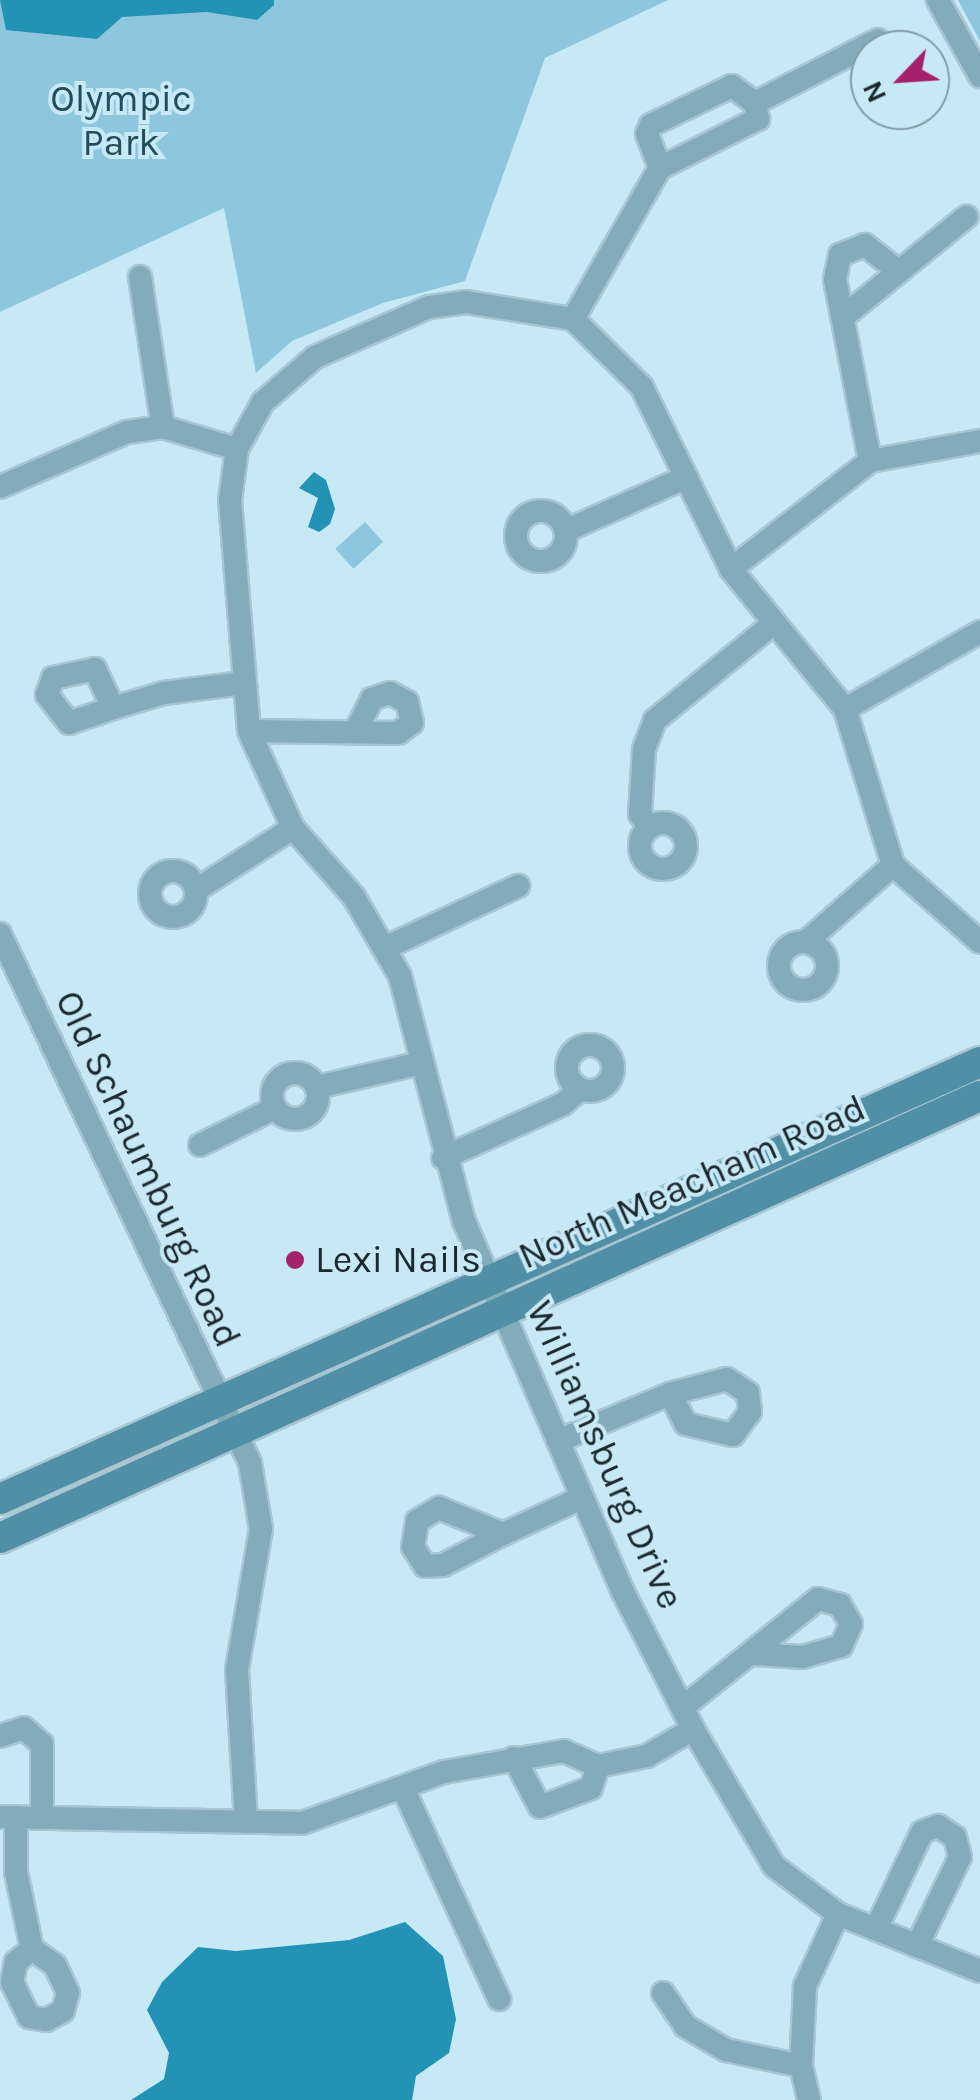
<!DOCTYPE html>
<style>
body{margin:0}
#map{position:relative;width:980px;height:2100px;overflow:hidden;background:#c7e9f6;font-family:Karla,sans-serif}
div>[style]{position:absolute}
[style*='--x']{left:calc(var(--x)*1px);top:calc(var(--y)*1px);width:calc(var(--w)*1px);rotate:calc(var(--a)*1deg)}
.green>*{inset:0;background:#8ec7dd;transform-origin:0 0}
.water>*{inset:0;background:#2292b5}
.roads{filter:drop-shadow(2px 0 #a8c6d2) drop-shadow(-2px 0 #a8c6d2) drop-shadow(0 2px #a8c6d2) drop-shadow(0 -2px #a8c6d2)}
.street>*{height:22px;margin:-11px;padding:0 11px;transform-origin:11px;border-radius:11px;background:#83abba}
.street>.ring{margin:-11px;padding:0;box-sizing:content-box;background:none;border:22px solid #83abba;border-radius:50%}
.secondary>*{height:30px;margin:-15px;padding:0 15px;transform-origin:15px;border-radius:15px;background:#518fa6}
.dots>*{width:28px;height:28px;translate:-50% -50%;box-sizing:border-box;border:5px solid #c7e9f6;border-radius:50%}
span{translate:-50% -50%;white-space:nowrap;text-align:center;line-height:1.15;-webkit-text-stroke:8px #c7e9f6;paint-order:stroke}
.park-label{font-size:38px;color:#214d5d}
.street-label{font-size:38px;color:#1b282d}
.poi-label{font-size:38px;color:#1b282d}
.left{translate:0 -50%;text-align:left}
.north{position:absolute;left:850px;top:30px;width:100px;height:100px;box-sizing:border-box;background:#c7e9f6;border:2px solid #829ca6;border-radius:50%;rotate:245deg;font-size:28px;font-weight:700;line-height:40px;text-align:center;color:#1b282d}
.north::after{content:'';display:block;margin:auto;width:35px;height:45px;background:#a6216b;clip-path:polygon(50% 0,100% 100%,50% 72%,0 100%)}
</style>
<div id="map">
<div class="green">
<div style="clip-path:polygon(0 0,668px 0,545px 58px,465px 281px,383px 303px,292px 341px,256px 373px,224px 208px,0 312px)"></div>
<div style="clip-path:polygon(958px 0,980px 0,980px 41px)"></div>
<div style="left:365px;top:522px;width:27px;height:40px;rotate:48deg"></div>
</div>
<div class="water">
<div style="clip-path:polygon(0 0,274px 0,274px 5px,257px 20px,207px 12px,122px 17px,97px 39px,6px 30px)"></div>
<div style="clip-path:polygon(314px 472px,326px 480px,335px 509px,330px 524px,319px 532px,308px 527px,318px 498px,299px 488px)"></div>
<div style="clip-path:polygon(405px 1922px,443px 1956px,456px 2019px,449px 2053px,416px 2076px,412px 2100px,131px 2100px,164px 2079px,169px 2053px,147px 2010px,162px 1982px,198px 1947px,236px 1951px,349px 1940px)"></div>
</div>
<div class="roads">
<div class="street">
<div style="--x:938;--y:0;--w:87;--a:61.1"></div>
<div style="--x:755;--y:103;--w:138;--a:-27.1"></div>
<div style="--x:140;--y:277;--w:152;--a:81.3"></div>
<div style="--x:843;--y:317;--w:159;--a:-39.1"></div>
<div style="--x:573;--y:319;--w:174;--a:-60.1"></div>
<div style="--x:660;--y:168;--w:110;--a:-26.6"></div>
<div style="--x:758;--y:119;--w:16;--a:-101"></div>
<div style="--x:755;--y:103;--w:29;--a:-144"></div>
<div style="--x:732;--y:86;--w:90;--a:154.3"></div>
<div style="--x:651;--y:125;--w:10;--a:114"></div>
<div style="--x:647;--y:134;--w:36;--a:69"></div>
<div style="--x:870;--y:461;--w:185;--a:-100.9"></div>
<div style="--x:835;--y:279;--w:25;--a:-78"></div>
<div style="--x:840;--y:255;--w:27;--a:-22"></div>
<div style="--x:865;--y:245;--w:42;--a:38.2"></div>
<div style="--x:0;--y:487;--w:138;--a:-23.4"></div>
<div style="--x:127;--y:432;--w:36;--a:-8"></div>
<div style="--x:163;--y:427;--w:77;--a:16.6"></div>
<div class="ring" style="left:516px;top:511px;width:28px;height:28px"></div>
<div style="--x:565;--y:531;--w:133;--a:-23.9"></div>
<div style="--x:731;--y:569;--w:176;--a:-37.8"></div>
<div style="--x:870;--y:461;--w:112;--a:-10.3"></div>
<div style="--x:113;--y:708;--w:46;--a:161.2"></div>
<div style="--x:69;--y:723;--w:36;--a:-128"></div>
<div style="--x:47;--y:695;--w:18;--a:-71"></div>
<div style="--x:53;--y:678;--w:43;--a:-12.1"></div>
<div style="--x:95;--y:669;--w:43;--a:65.2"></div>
<div style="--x:113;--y:708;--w:53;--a:-16.4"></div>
<div style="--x:164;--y:693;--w:80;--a:-7.2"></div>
<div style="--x:845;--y:709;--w:155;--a:-29.7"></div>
<div style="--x:249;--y:731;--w:149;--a:0.8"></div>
<div style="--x:398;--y:733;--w:17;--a:-36"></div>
<div style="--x:412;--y:723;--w:22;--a:-103"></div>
<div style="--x:407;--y:702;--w:19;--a:-152"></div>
<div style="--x:390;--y:693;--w:19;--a:162"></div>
<div style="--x:372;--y:699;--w:37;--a:117"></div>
<div class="ring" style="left:640px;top:823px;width:24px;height:24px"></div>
<div style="--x:650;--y:827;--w:16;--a:-128"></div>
<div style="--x:640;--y:814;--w:65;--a:-86.5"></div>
<div style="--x:644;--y:749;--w:31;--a:-69"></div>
<div style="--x:655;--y:720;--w:154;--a:-39.2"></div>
<div class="ring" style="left:150px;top:871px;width:24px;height:24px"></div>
<div style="--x:196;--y:890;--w:115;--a:-32.6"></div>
<div style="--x:0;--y:934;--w:585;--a:64.71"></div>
<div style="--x:250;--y:1463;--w:67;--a:80.5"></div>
<div style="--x:261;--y:1529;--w:143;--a:99.7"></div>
<div style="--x:237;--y:1670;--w:152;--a:86.6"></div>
<div style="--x:806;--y:942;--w:116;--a:-41.5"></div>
<div style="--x:980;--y:942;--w:116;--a:-138.5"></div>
<div style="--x:893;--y:865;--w:163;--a:-107.1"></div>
<div style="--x:845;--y:709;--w:181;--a:-129.2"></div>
<div style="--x:731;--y:569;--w:203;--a:-116.1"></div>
<div style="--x:642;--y:387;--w:97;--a:-135.4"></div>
<div style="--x:573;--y:319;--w:108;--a:-171"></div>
<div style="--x:466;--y:302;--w:37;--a:172"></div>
<div style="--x:429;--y:307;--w:124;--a:156.3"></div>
<div style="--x:315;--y:357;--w:69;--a:139.1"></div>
<div style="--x:263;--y:402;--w:54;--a:119"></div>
<div style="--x:237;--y:449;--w:51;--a:97.8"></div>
<div style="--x:230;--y:500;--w:232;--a:85.3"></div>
<div style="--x:249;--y:731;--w:107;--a:65.6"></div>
<div style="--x:293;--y:828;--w:92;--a:48.5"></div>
<div style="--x:354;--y:897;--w:91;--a:59.8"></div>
<div style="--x:400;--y:976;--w:253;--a:75.4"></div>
<div style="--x:464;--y:1221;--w:404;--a:66.8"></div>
<div style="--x:623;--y:1592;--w:154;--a:62.9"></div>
<div style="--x:693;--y:1729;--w:159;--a:59.4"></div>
<div style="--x:774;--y:1866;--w:80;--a:36.9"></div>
<div style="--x:838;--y:1914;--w:153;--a:21.9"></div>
<div class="ring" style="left:779px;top:942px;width:26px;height:26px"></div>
<div style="--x:387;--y:947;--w:145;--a:-25"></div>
<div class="ring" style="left:567px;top:1045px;width:24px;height:24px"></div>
<div class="ring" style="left:272px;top:1073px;width:24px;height:24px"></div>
<div style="--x:317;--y:1087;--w:107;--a:-13"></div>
<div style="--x:200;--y:1145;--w:84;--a:-26.3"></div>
<div style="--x:443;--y:1158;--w:132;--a:-24.2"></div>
<div style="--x:563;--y:1104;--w:23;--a:-41"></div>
<div style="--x:558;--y:1441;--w:121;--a:-22.8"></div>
<div style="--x:670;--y:1394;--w:34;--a:62"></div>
<div style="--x:686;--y:1424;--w:48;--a:13.2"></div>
<div style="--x:733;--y:1435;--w:29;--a:-54"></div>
<div style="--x:750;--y:1412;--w:19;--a:-96"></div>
<div style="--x:748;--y:1393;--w:25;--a:-146"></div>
<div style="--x:727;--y:1379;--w:59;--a:165.3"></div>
<div style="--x:503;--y:1534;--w:68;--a:152.7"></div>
<div style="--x:443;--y:1565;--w:18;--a:177"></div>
<div style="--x:425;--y:1566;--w:22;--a:-122"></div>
<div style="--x:413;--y:1547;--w:26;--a:-81"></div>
<div style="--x:417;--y:1521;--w:26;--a:-31"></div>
<div style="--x:439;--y:1508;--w:69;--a:22.1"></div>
<div style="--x:503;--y:1534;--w:86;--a:-24.8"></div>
<div style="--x:682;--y:1708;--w:174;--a:-38.7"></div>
<div style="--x:818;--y:1599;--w:23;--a:15"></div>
<div style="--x:840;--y:1605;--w:22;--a:60"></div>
<div style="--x:851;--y:1624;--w:24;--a:114"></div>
<div style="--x:841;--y:1646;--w:40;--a:164"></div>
<div style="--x:803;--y:1657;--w:48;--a:-176.4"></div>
<div style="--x:0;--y:1736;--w:25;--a:-18"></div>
<div style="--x:24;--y:1728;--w:24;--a:42"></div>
<div style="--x:42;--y:1744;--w:73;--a:90"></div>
<div style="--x:514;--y:1758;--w:55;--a:62"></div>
<div style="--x:540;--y:1807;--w:54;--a:-20.4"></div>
<div style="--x:591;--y:1788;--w:23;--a:-72"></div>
<div style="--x:403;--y:1788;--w:232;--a:65.5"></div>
<div style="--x:0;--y:1817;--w:302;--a:1.1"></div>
<div style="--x:302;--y:1823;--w:151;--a:-19.8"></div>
<div style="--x:444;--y:1772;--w:122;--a:-9.9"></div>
<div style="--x:564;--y:1751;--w:37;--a:24"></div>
<div style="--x:598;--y:1766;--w:50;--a:-11.5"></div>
<div style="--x:647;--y:1756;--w:53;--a:-30.4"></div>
<div style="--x:16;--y:1817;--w:55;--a:90"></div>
<div style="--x:16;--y:1872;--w:79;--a:78.3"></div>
<div style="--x:32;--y:1949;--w:28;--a:35"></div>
<div style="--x:55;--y:1965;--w:31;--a:65"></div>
<div style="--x:68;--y:1993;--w:19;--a:106"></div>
<div style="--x:63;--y:2011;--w:19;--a:152"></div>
<div style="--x:46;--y:2020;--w:17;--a:-170"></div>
<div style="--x:29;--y:2017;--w:39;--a:-116"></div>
<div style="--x:12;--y:1982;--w:20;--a:-79"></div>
<div style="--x:16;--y:1962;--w:21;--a:-39"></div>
<div style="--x:876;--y:1929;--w:107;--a:-64.6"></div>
<div style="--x:922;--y:1832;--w:17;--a:-21"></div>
<div style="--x:938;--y:1826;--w:20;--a:33"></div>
<div style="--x:955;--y:1837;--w:21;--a:76"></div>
<div style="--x:960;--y:1857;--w:99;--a:115.8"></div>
<div style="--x:663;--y:1993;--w:40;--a:56"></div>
<div style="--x:685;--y:2026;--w:48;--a:30.3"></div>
<div style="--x:726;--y:2050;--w:77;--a:12"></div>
<div style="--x:809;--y:2100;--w:35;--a:-103"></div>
<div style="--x:801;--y:2066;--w:80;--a:-87.1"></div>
<div style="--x:805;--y:1986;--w:79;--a:-65.4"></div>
</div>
<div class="secondary">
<div style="--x:0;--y:1499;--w:1073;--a:-24.03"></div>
<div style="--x:0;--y:1538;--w:1075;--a:-24.28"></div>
</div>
</div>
<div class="dots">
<div style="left:295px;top:1260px;background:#a6216b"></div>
</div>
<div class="park-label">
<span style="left:121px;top:121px">Olympic<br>Park</span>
</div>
<div class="street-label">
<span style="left:148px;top:1169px;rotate:65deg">Old Schaumburg Road</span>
<span style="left:692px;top:1182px;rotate:-24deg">North Meacham Road</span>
<span style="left:605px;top:1455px;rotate:66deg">Williamsburg Drive</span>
</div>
<div class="poi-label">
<span class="left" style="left:315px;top:1260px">Lexi Nails</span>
</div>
<div class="north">N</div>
</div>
